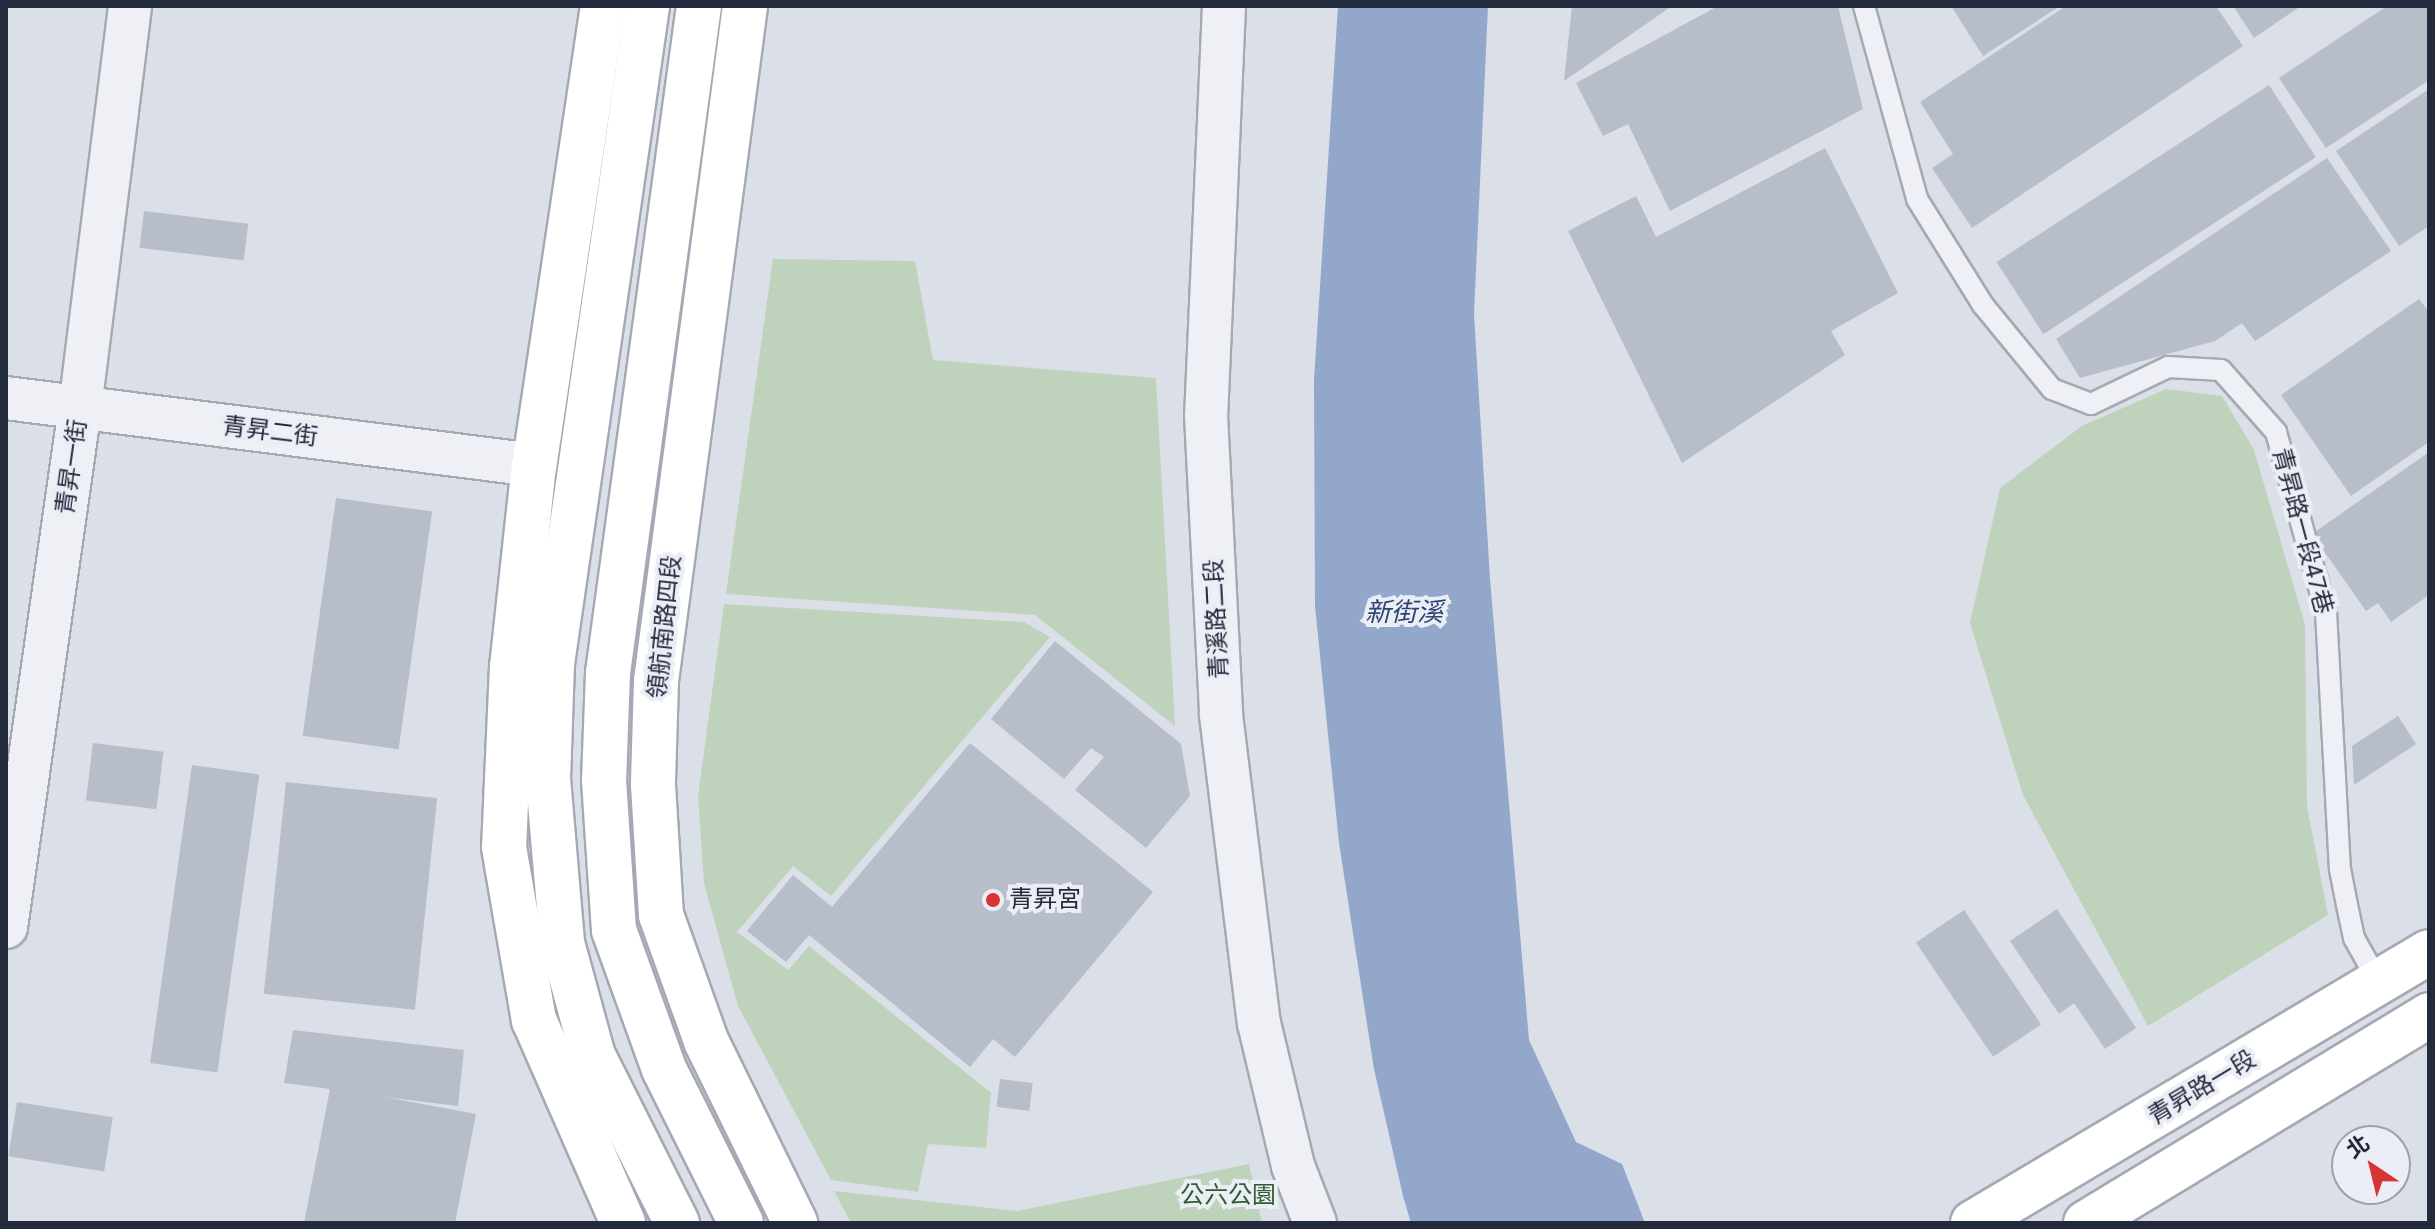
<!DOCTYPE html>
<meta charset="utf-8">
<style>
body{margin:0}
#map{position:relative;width:2435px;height:1229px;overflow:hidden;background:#dbdfe7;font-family:Roboto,"Noto Sans TC",sans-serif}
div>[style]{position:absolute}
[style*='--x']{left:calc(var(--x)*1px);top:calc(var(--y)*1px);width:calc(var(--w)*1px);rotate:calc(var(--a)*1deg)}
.green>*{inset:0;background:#bfd2bc}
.water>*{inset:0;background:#93a7cb}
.building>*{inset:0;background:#b8bdca;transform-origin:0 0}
.roads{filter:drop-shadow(2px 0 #a4a9b4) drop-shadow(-2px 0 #a4a9b4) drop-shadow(0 2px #a4a9b4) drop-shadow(0 -2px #a4a9b4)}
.lane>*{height:20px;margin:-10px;padding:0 10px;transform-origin:10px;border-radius:10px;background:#eef0f5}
.street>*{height:42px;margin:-21px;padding:0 21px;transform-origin:21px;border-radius:21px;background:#eef0f5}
.secondary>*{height:44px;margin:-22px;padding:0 22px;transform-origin:22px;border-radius:22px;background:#fff}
.primary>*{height:44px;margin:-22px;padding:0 22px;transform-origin:22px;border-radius:22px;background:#fff}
.dots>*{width:22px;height:22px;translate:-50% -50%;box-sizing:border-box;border:4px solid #ebeef5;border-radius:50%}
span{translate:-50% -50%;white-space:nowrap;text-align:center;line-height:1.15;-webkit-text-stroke:8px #ebeef5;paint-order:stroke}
.street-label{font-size:24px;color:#242a3e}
.poi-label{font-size:24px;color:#242a3e}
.left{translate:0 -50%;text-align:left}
.park-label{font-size:24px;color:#335b31}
.water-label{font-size:26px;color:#2c4375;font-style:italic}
.frame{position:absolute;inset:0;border:8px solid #242a3e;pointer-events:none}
.north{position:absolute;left:2331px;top:1125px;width:80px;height:80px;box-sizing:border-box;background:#ebeef5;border:2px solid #9ba0ac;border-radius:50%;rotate:325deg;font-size:22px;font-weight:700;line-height:32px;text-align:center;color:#242a3e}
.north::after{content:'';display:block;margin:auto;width:28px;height:36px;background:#d83438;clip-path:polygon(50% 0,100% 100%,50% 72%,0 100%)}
</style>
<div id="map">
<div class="green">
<div style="clip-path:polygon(773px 259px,915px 261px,933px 360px,1156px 378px,1175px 726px,1035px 615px,726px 594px)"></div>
<div style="clip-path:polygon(2166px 389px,2222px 396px,2254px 450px,2305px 625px,2307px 806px,2328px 915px,2148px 1026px,2023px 795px,1970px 623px,2000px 488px,2082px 426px)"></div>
<div style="clip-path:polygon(724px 604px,1024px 622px,1050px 637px,831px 896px,793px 866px,737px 932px,788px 970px,809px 946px,991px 1093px,986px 1148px,928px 1144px,918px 1192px,831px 1180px,738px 1006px,704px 883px,698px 796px)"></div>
<div style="clip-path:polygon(1249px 1164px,1262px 1223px,851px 1223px,834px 1191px,1017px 1211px)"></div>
</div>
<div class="water">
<div style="clip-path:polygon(1338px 6px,1488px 6px,1474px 314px,1490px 579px,1529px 1040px,1576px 1142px,1622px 1164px,1645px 1223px,1411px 1223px,1403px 1196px,1374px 1069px,1339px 843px,1315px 606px,1314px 380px)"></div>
</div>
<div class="building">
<div style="clip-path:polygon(1572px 6px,1672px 6px,1564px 81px)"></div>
<div style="clip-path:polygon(1718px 6px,1838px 6px,1863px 109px,1670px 211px,1628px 124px,1603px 136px,1576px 83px)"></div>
<div style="clip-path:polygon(1951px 6px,2060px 6px,1983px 56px)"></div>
<div style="clip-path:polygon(2066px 6px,2216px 6px,2243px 46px,1972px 228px,1932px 168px,1953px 154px,1920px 102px)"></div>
<div style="clip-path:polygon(2233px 6px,2301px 6px,2254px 38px)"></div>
<div style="clip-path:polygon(2387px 6px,2429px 6px,2429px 80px,2326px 148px,2279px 78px)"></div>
<div style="left:2269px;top:85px;width:86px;height:325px;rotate:57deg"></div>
<div style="clip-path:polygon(2429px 89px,2429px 226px,2399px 246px,2336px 151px)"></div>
<div style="clip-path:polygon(1825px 148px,1898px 293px,1831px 331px,1845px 355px,1682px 463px,1568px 231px,1636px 196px,1656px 237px)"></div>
<div style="clip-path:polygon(2327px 158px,2391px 251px,2255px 341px,2242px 323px,2215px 341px,2080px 378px,2056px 339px)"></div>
<div style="left:144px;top:211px;width:105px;height:37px;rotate:7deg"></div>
<div style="clip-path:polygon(2419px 299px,2429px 312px,2429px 442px,2351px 496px,2281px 395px)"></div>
<div style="clip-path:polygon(2429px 452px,2429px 595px,2391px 622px,2378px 603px,2366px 611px,2312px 534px)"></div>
<div style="left:336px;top:498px;width:97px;height:240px;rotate:8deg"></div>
<div style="clip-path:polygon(1055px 641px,1181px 744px,1190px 796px,1146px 848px,1075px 790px,1104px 757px,1091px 748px,1064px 779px,991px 719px)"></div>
<div style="clip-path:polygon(2398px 716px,2416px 744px,2354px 785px,2352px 746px)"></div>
<div style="left:93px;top:743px;width:71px;height:58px;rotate:7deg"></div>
<div style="clip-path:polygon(970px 743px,1153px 892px,1015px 1057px,993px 1039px,970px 1067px,809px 935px,786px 962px,747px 931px,793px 875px,832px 907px)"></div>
<div style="left:192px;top:765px;width:68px;height:301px;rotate:8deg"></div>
<div style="left:286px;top:782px;width:152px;height:213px;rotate:6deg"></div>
<div style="clip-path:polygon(2057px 909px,2136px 1028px,2105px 1049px,2074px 1003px,2059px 1014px,2010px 941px)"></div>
<div style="left:1964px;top:910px;width:138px;height:58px;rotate:56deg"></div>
<div style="clip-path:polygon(293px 1030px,464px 1050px,458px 1106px,385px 1097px,476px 1114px,455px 1223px,304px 1223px,330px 1089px,284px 1083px)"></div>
<div style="left:1000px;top:1079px;width:33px;height:28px;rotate:7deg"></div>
<div style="left:17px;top:1102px;width:97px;height:55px;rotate:9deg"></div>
</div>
<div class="roads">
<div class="lane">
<div style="--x:1864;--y:6;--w:200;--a:74.6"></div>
<div style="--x:1917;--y:199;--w:125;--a:58.1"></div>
<div style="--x:1983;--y:305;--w:109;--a:50.6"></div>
<div style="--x:2052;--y:389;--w:42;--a:21"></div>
<div style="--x:2091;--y:404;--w:85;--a:-25.7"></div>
<div style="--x:2168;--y:367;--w:53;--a:3.2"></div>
<div style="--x:2221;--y:370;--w:83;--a:48.4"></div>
<div style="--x:2276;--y:432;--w:187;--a:74.5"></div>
<div style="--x:2326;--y:612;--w:257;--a:86.9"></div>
<div style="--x:2340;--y:869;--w:37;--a:79"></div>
<div style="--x:2347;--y:905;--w:34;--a:78"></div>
<div style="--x:2354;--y:938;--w:51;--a:60.9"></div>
</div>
<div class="street">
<div style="--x:1224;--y:6;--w:409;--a:92.5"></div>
<div style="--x:1206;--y:415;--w:300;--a:87.1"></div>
<div style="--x:1221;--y:715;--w:310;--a:83"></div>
<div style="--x:1259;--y:1023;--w:147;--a:76.6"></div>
<div style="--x:1293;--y:1166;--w:61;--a:68.9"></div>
<div style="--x:6;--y:398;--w:532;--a:7.23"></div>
<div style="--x:6;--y:927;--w:524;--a:-81.89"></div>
<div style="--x:80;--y:408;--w:405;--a:-82.9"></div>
</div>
<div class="secondary">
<div style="--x:603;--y:6;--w:464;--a:98.5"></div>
<div style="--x:534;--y:465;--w:202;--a:96.2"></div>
<div style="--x:512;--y:666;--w:181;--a:92.5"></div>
<div style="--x:504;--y:847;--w:176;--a:80.2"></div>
<div style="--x:534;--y:1020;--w:222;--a:66.3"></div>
<div style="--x:745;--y:6;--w:681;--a:97.51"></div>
<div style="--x:656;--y:681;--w:104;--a:91.7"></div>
<div style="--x:653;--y:785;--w:130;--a:86.5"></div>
<div style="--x:661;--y:915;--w:134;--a:70.3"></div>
<div style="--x:706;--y:1041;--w:203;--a:63.9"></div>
<div style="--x:1973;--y:1223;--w:530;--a:-30.72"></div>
<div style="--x:2086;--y:1223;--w:401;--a:-31.2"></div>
</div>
<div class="primary">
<div style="--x:647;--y:6;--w:665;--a:98.22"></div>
<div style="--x:552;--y:664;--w:115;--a:92"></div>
<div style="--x:548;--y:779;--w:165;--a:85.1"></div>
<div style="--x:562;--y:943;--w:117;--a:74.7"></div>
<div style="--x:593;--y:1056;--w:187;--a:63.3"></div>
<div style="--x:699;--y:6;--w:673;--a:97.77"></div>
<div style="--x:608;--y:673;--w:107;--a:92.1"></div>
<div style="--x:604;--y:780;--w:150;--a:86.2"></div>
<div style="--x:614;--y:930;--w:148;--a:70.2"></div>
<div style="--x:664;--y:1069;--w:172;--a:63.4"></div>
</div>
</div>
<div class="dots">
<div style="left:993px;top:900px;background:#d83438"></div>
</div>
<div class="street-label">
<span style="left:270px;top:432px;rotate:7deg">青昇二街</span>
<span style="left:72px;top:467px;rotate:-82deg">青昇一街</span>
<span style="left:2302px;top:531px;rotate:75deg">青昇路一段47巷</span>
<span style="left:1217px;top:619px;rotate:-93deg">青溪路二段</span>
<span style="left:665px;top:627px;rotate:-84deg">領航南路四段</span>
<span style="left:2202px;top:1088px;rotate:-31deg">青昇路一段</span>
</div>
<div class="poi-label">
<span class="left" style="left:1009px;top:900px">青昇宮</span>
</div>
<div class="park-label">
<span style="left:1228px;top:1196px">公六公園</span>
</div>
<div class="water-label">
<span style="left:1404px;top:613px">新街溪</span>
</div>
<div class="frame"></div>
<div class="north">北</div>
</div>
